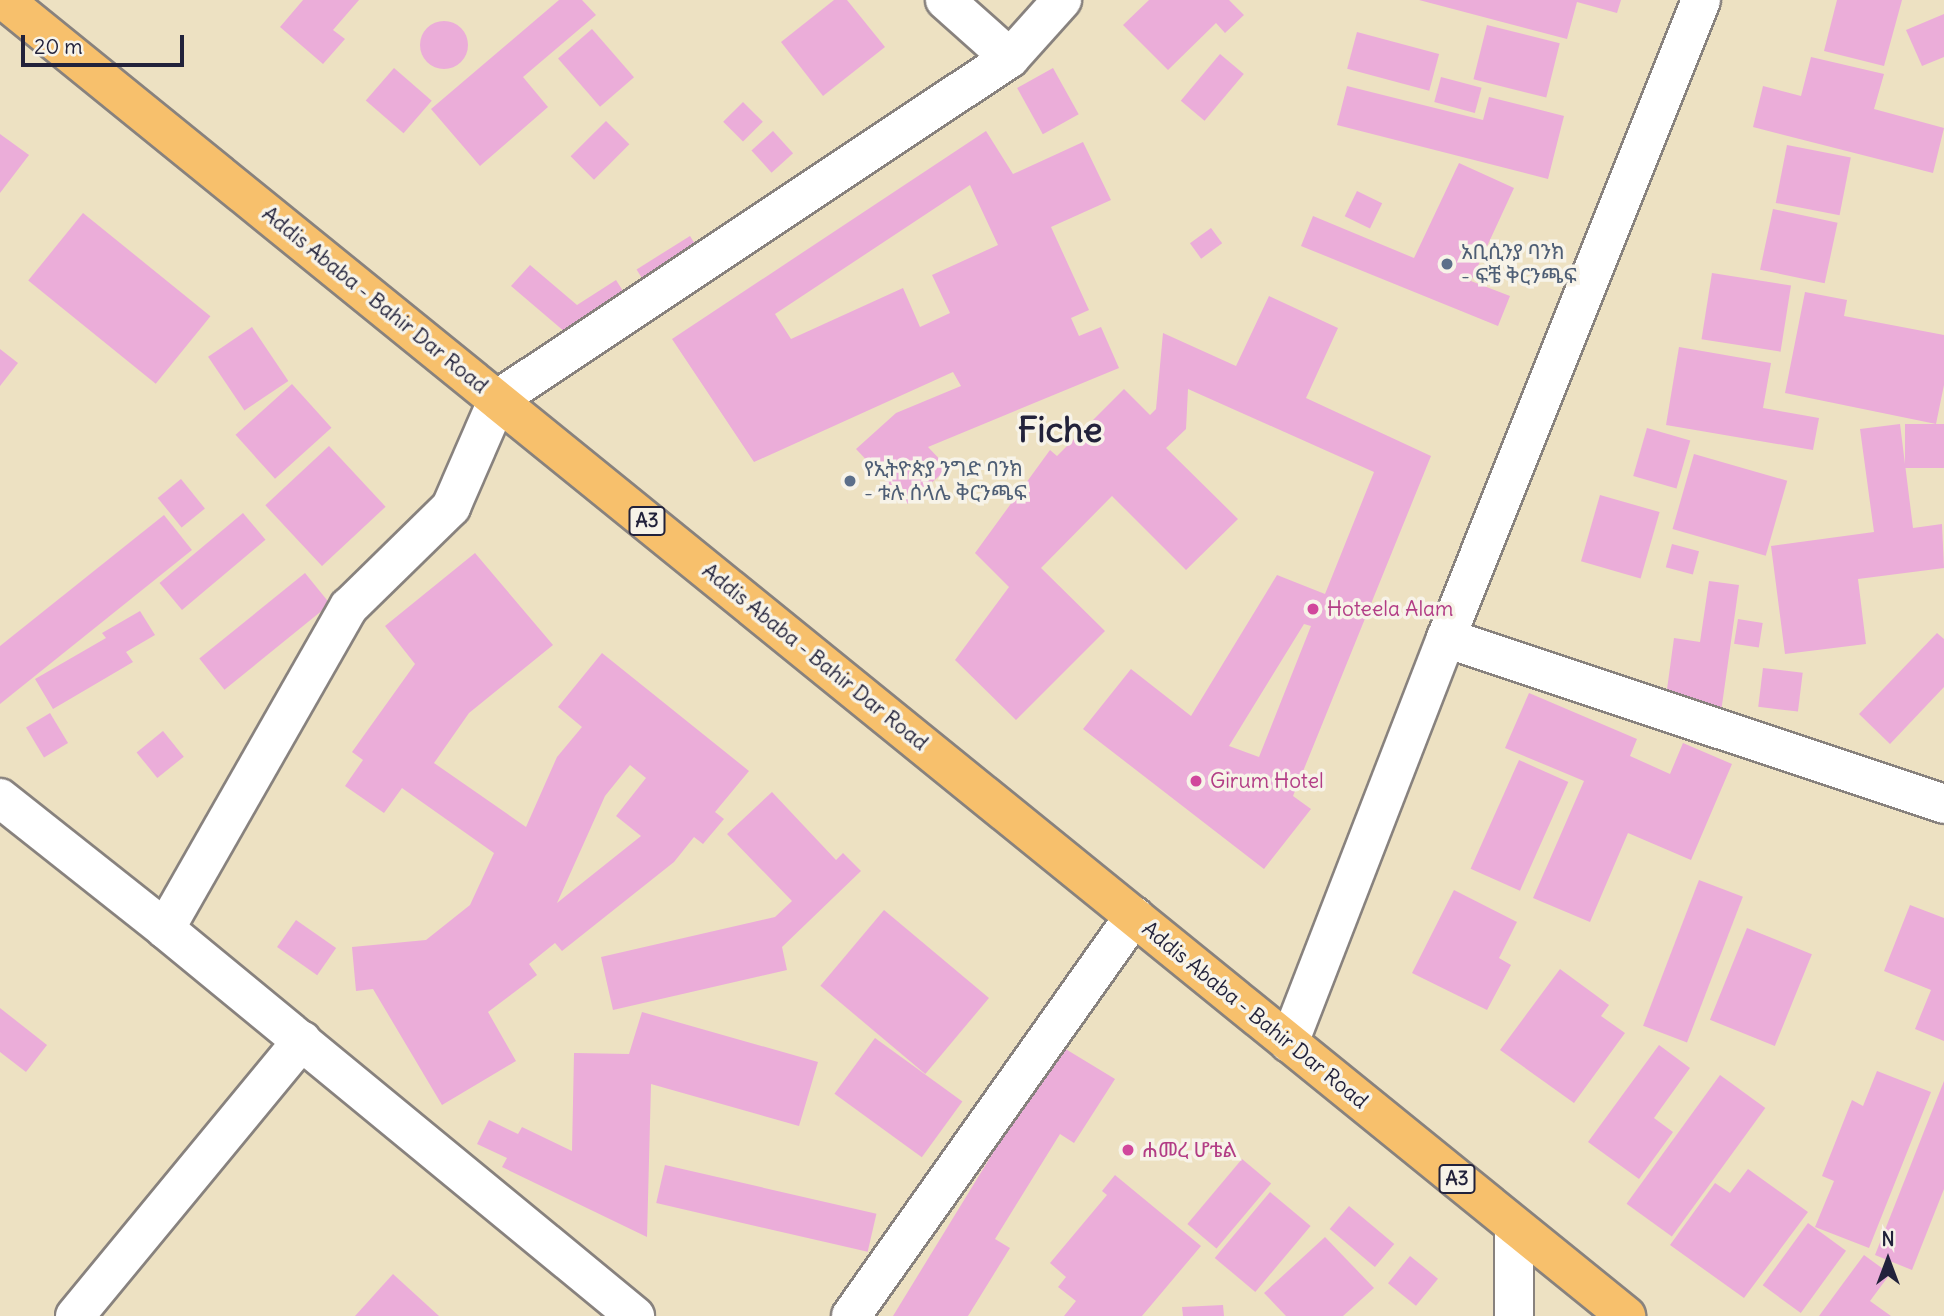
<!DOCTYPE html>
<meta charset="utf-8">
<style>
body{margin:0}
#map{position:relative;width:1944px;height:1316px;overflow:hidden;background:#ede1c2;font-family:Delius,"Noto Sans Ethiopic",sans-serif}
div>[style]{position:absolute}
[style*='--x']{left:calc(var(--x)*1px);top:calc(var(--y)*1px);width:calc(var(--w)*1px);rotate:calc(var(--a)*1deg)}
.building>*{inset:0;background:#ebadd9;transform-origin:0 0}
.round{border-radius:50%}
.roads{filter:drop-shadow(2px 0 #88827e) drop-shadow(-2px 0 #88827e) drop-shadow(0 2px #88827e) drop-shadow(0 -2px #88827e)}
.minor>*{height:38px;margin:-19px;padding:0 19px;transform-origin:19px;border-radius:19px;background:#fff}
.highway>*{height:38px;margin:-19px;padding:0 19px;transform-origin:19px;border-radius:19px;background:#f7c06c}
.dots>*{width:19px;height:19px;translate:-50% -50%;box-sizing:border-box;border:4px solid #f7f3e8;border-radius:50%}
span{translate:-50% -50%;white-space:nowrap;text-align:center;line-height:1.15;-webkit-text-stroke:7px #f7f3e8;paint-order:stroke}
.shield-label span{padding:2px 5px;background:#f7f3e8;border:2px solid;border-radius:5px;-webkit-text-stroke-width:0}
.shield-label{font-size:19px;color:#22223b;font-weight:700}
.service-label{font-size:21px;color:#4e5e75}
.left{translate:0 -50%;text-align:left}
.street-label{font-size:21px;color:#22223b}
.hotel-label{font-size:21px;color:#b23c85}
.town-label{font-size:35px;color:#22223b;font-weight:700}
.north{position:absolute;left:1853px;top:1225px;width:70px;height:70px;-webkit-text-stroke:5px #f7f3e8;paint-order:stroke;rotate:0deg;font-size:19px;font-weight:700;line-height:28px;text-align:center;color:#22223b}
.north::after{content:'';display:block;margin:auto;width:24px;height:32px;background:#22223b;clip-path:polygon(50% 0,100% 100%,50% 72%,0 100%)}
.scale{position:absolute;left:21px;top:35px;width:163px;height:32px;box-sizing:border-box;border:4px solid #22223b;border-top:0;padding-left:9px;font-size:21px;line-height:24px;white-space:nowrap;color:#22223b;-webkit-text-stroke:5px #f7f3e8;paint-order:stroke}
</style>
<div id="map">
<div class="building">
<div style="clip-path:polygon(303px 0,359px 0,333px 30px,345px 39px,323px 64px,280px 27px)"></div>
<div style="clip-path:polygon(559px 0,582px 0,596px 15px,523px 77px,548px 107px,480px 166px,431px 109px)"></div>
<div style="clip-path:polygon(834px 0,847px 0,885px 47px,823px 96px,781px 42px)"></div>
<div style="clip-path:polygon(1149px 0,1229px 0,1244px 15px,1225px 33px,1216px 23px,1168px 70px,1123px 25px)"></div>
<div style="clip-path:polygon(1419px 0,1621px 0,1617px 13px,1577px 2px,1567px 39px)"></div>
<div style="clip-path:polygon(1837px 0,1902px 0,1884px 66px,1824px 51px)"></div>
<div style="clip-path:polygon(1944px 14px,1944px 57px,1922px 66px,1906px 30px)"></div>
<div class="round" style="left:420px;top:21px;width:48px;height:48px"></div>
<div style="left:1487px;top:25px;width:75px;height:56px;rotate:14deg"></div>
<div style="left:592px;top:29px;width:64px;height:45px;rotate:49deg"></div>
<div style="left:1357px;top:32px;width:85px;height:38px;rotate:15deg"></div>
<div style="left:1220px;top:54px;width:31px;height:61px;rotate:40deg"></div>
<div style="clip-path:polygon(1811px 57px,1884px 74px,1874px 109px,1944px 128px,1933px 173px,1753px 127px,1763px 86px,1801px 96px)"></div>
<div style="left:394px;top:68px;width:50px;height:43px;rotate:41deg"></div>
<div style="left:1053px;top:68px;width:53px;height:41px;rotate:61deg"></div>
<div style="left:1441px;top:77px;width:42px;height:26px;rotate:15deg"></div>
<div style="clip-path:polygon(1347px 86px,1483px 120px,1489px 97px,1564px 116px,1548px 179px,1337px 125px)"></div>
<div style="left:743px;top:102px;width:28px;height:28px;rotate:45deg"></div>
<div style="left:606px;top:121px;width:33px;height:50px;rotate:45deg"></div>
<div style="left:773px;top:131px;width:30px;height:29px;rotate:48deg"></div>
<div style="clip-path:polygon(evenodd,986px 131px,1013px 174px,1083px 142px,1111px 200px,1051px 227px,1089px 310px,1071px 318px,1079px 336px,1101px 327px,1119px 368px,928px 447px,948px 468px,908px 504px,856px 449px,896px 413px,961px 386px,953px 372px,754px 462px,672px 339px,986px 131px,970px 185px,998px 245px,932px 275px,950px 313px,920px 327px,903px 288px,791px 339px,775px 314px,970px 185px)"></div>
<div style="clip-path:polygon(0 134px,29px 155px,0 193px)"></div>
<div style="left:1787px;top:145px;width:65px;height:59px;rotate:11deg"></div>
<div style="clip-path:polygon(1459px 163px,1514px 188px,1471px 281px,1510px 296px,1498px 326px,1301px 246px,1313px 216px,1414px 258px)"></div>
<div style="left:1357px;top:191px;width:28px;height:28px;rotate:26deg"></div>
<div style="left:1773px;top:209px;width:66px;height:62px;rotate:12deg"></div>
<div style="left:83px;top:213px;width:164px;height:87px;rotate:39deg"></div>
<div style="left:1211px;top:228px;width:19px;height:26px;rotate:54deg"></div>
<div style="left:690px;top:236px;width:26px;height:63px;rotate:58deg"></div>
<div style="clip-path:polygon(530px 265px,577px 305px,616px 280px,630px 302px,572px 338px,511px 286px)"></div>
<div style="left:1712px;top:273px;width:80px;height:67px;rotate:9deg"></div>
<div style="clip-path:polygon(1805px 292px,1847px 300px,1844px 316px,1944px 335px,1944px 385px,1936px 424px,1785px 393px)"></div>
<div style="clip-path:polygon(evenodd,1269px 296px,1338px 328px,1306px 398px,1431px 456px,1293px 796px,1311px 809px,1264px 869px,1083px 729px,1131px 669px,1191px 716px,1277px 575px,1325px 594px,1374px 472px,1188px 389px,1186px 429px,1166px 448px,1238px 519px,1186px 570px,1112px 496px,1041px 568px,1105px 631px,1016px 720px,955px 660px,1009px 587px,975px 553px,1050px 450px,1057px 456px,1124px 389px,1150px 415px,1156px 409px,1163px 333px,1236px 366px,1269px 296px,1304px 624px,1311px 626px,1259px 757px,1229px 746px,1304px 624px)"></div>
<div style="left:252px;top:327px;width:65px;height:53px;rotate:56deg"></div>
<div style="clip-path:polygon(1679px 347px,1771px 363px,1763px 408px,1819px 418px,1813px 450px,1666px 425px)"></div>
<div style="clip-path:polygon(0 349px,18px 363px,0 386px)"></div>
<div style="left:292px;top:384px;width:59px;height:76px;rotate:48deg"></div>
<div style="clip-path:polygon(1900px 424px,1913px 528px,1942px 524px,1944px 568px,1858px 579px,1866px 644px,1785px 654px,1771px 546px,1874px 532px,1860px 429px)"></div>
<div style="left:1944px;top:424px;width:44px;height:39px;rotate:90deg"></div>
<div style="left:1647px;top:428px;width:45px;height:50px;rotate:16deg"></div>
<div style="left:329px;top:446px;width:83px;height:87px;rotate:47deg"></div>
<div style="left:1694px;top:454px;width:97px;height:78px;rotate:16deg"></div>
<div style="left:181px;top:479px;width:38px;height:30px;rotate:51deg"></div>
<div style="left:1600px;top:495px;width:62px;height:69px;rotate:16deg"></div>
<div style="left:243px;top:513px;width:35px;height:109px;rotate:50deg"></div>
<div style="clip-path:polygon(164px 515px,192px 550px,0 704px,0 646px)"></div>
<div style="left:1672px;top:544px;width:28px;height:24px;rotate:15deg"></div>
<div style="clip-path:polygon(evenodd,475px 553px,553px 645px,469px 713px,434px 763px,526px 827px,557px 757px,582px 727px,558px 707px,602px 653px,749px 771px,715px 812px,724px 819px,703px 844px,694px 837px,674px 862px,562px 951px,555px 943px,529px 964px,537px 975px,488px 1012px,516px 1061px,442px 1105px,373px 989px,356px 991px,352px 947px,426px 940px,470px 905px,494px 853px,402px 788px,384px 813px,345px 786px,363px 760px,352px 752px,415px 664px,385px 626px,475px 553px,630px 765px,646px 778px,616px 816px,641px 836px,557px 903px,605px 796px,630px 765px)"></div>
<div style="left:305px;top:573px;width:40px;height:136px;rotate:51deg"></div>
<div style="clip-path:polygon(1709px 581px,1739px 585px,1721px 712px,1665px 704px,1674px 638px,1700px 642px)"></div>
<div style="clip-path:polygon(140px 611px,155px 635px,126px 652px,133px 662px,53px 709px,35px 679px,106px 638px,102px 633px)"></div>
<div style="left:1738px;top:619px;width:25px;height:25px;rotate:9deg"></div>
<div style="clip-path:polygon(1937px 633px,1944px 639px,1944px 687px,1890px 744px,1859px 714px)"></div>
<div style="left:1763px;top:668px;width:40px;height:39px;rotate:7deg"></div>
<div style="clip-path:polygon(1529px 693px,1637px 739px,1630px 756px,1670px 774px,1683px 743px,1732px 764px,1691px 860px,1628px 833px,1590px 922px,1533px 898px,1584px 781px,1505px 748px)"></div>
<div style="left:50px;top:713px;width:35px;height:28px;rotate:59deg"></div>
<div style="left:163px;top:731px;width:33px;height:34px;rotate:51deg"></div>
<div style="left:1519px;top:760px;width:54px;height:119px;rotate:24deg"></div>
<div style="clip-path:polygon(772px 792px,836px 860px,843px 853px,861px 871px,782px 947px,787px 970px,613px 1010px,601px 957px,775px 917px,792px 901px,727px 834px)"></div>
<div style="left:1699px;top:880px;width:47px;height:156px;rotate:21deg"></div>
<div style="clip-path:polygon(1454px 890px,1517px 922px,1499px 958px,1511px 965px,1487px 1010px,1412px 973px)"></div>
<div style="clip-path:polygon(1910px 905px,1944px 918px,1944px 1041px,1915px 1029px,1931px 990px,1884px 971px)"></div>
<div style="left:884px;top:910px;width:137px;height:99px;rotate:40deg"></div>
<div style="left:296px;top:920px;width:49px;height:33px;rotate:35deg"></div>
<div style="left:1747px;top:928px;width:70px;height:99px;rotate:22deg"></div>
<div style="clip-path:polygon(1560px 969px,1609px 1005px,1601px 1016px,1625px 1033px,1574px 1103px,1500px 1050px)"></div>
<div style="clip-path:polygon(0 1008px,47px 1045px,26px 1072px,0 1052px)"></div>
<div style="clip-path:polygon(642px 1012px,818px 1062px,799px 1126px,651px 1084px,647px 1237px,502px 1167px,507px 1158px,477px 1144px,489px 1120px,518px 1134px,522px 1127px,572px 1151px,574px 1053px,629px 1054px)"></div>
<div style="left:875px;top:1038px;width:108px;height:69px;rotate:36deg"></div>
<div style="clip-path:polygon(1059px 1045px,1115px 1079px,1074px 1143px,1060px 1134px,995px 1239px,1010px 1248px,968px 1316px,893px 1316px)"></div>
<div style="clip-path:polygon(1659px 1045px,1690px 1068px,1654px 1118px,1673px 1132px,1639px 1179px,1588px 1142px)"></div>
<div style="clip-path:polygon(1877px 1071px,1931px 1092px,1869px 1248px,1815px 1227px,1834px 1181px,1822px 1176px,1852px 1100px,1863px 1106px)"></div>
<div style="left:1720px;top:1075px;width:56px;height:159px;rotate:36deg"></div>
<div style="clip-path:polygon(1944px 1081px,1944px 1189px,1912px 1270px,1875px 1255px)"></div>
<div style="left:1242px;top:1159px;width:38px;height:85px;rotate:40deg"></div>
<div style="left:665px;top:1165px;width:217px;height:39px;rotate:13deg"></div>
<div style="clip-path:polygon(1748px 1169px,1808px 1212px,1744px 1298px,1670px 1245px,1715px 1183px,1730px 1193px)"></div>
<div style="clip-path:polygon(1115px 1175px,1201px 1246px,1142px 1316px,1064px 1316px,1076px 1301px,1058px 1287px,1066px 1277px,1050px 1263px,1107px 1195px,1102px 1191px)"></div>
<div style="left:1270px;top:1192px;width:53px;height:86px;rotate:40deg"></div>
<div style="left:1349px;top:1206px;width:59px;height:30px;rotate:40deg"></div>
<div style="left:1808px;top:1223px;width:47px;height:77px;rotate:36deg"></div>
<div style="clip-path:polygon(1325px 1237px,1374px 1288px,1343px 1316px,1286px 1316px,1264px 1293px)"></div>
<div style="clip-path:polygon(1864px 1255px,1890px 1274px,1870px 1301px,1891px 1316px,1819px 1316px)"></div>
<div style="left:1410px;top:1256px;width:36px;height:35px;rotate:39deg"></div>
<div style="clip-path:polygon(393px 1274px,439px 1316px,355px 1316px)"></div>
<div style="clip-path:polygon(1223px 1305px,1224px 1316px,1183px 1316px,1182px 1307px)"></div>
</div>
<div class="roads">
<div class="minor">
<div style="--x:945;--y:0;--w:87;--a:41.7"></div>
<div style="--x:1446;--y:638;--w:525;--a:18.43"></div>
<div style="--x:0;--y:798;--w:211;--a:38.4"></div>
<div style="--x:165;--y:929;--w:609;--a:39.47"></div>
<div style="--x:165;--y:929;--w:371;--a:-60.3"></div>
<div style="--x:349;--y:607;--w:143;--a:-44.4"></div>
<div style="--x:451;--y:507;--w:118;--a:-66.5"></div>
<div style="--x:498;--y:399;--w:615;--a:-33.66"></div>
<div style="--x:1010;--y:58;--w:78;--a:-48.1"></div>
<div style="--x:1289;--y:1043;--w:434;--a:-68.8"></div>
<div style="--x:1446;--y:638;--w:687;--a:-68.21"></div>
<div style="--x:75;--y:1316;--w:357;--a:-50.5"></div>
<div style="--x:851;--y:1316;--w:490;--a:-54.7"></div>
<div style="--x:1514;--y:1316;--w:90;--a:-90"></div>
</div>
<div class="highway">
<div style="--x:4;--y:0;--w:2089;--a:39.05"></div>
</div>
</div>
<div class="dots">
<div style="left:1447px;top:264px;background:#5c6f8a"></div>
<div style="left:850px;top:481px;background:#5c6f8a"></div>
<div style="left:1313px;top:609px;background:#d1479c"></div>
<div style="left:1196px;top:781px;background:#d1479c"></div>
<div style="left:1128px;top:1150px;background:#d1479c"></div>
</div>
<div class="shield-label">
<span style="left:647px;top:521px">A3</span>
<span style="left:1457px;top:1179px">A3</span>
</div>
<div class="service-label">
<span class="left" style="left:1461px;top:264px">አቢሲንያ ባንክ<br>- ፍቼ ቅርንጫፍ</span>
<span class="left" style="left:864px;top:481px">የኢትዮጵያ ንግድ ባንክ<br>- ቱሉ ሰላሌ ቅርንጫፍ</span>
</div>
<div class="street-label">
<span style="left:375px;top:300px;rotate:39deg">Addis Ababa - Bahir Dar Road</span>
<span style="left:815px;top:657px;rotate:39deg">Addis Ababa - Bahir Dar Road</span>
<span style="left:1255px;top:1015px;rotate:39deg">Addis Ababa - Bahir Dar Road</span>
</div>
<div class="hotel-label">
<span class="left" style="left:1327px;top:609px">Hoteela Alam</span>
<span class="left" style="left:1210px;top:781px">Girum Hotel</span>
<span class="left" style="left:1142px;top:1150px">ሐመረ ሆቴል</span>
</div>
<div class="town-label">
<span style="left:1060px;top:429px">Fiche</span>
</div>
<div class="north">N</div>
<div class="scale">20 m</div>
</div>
